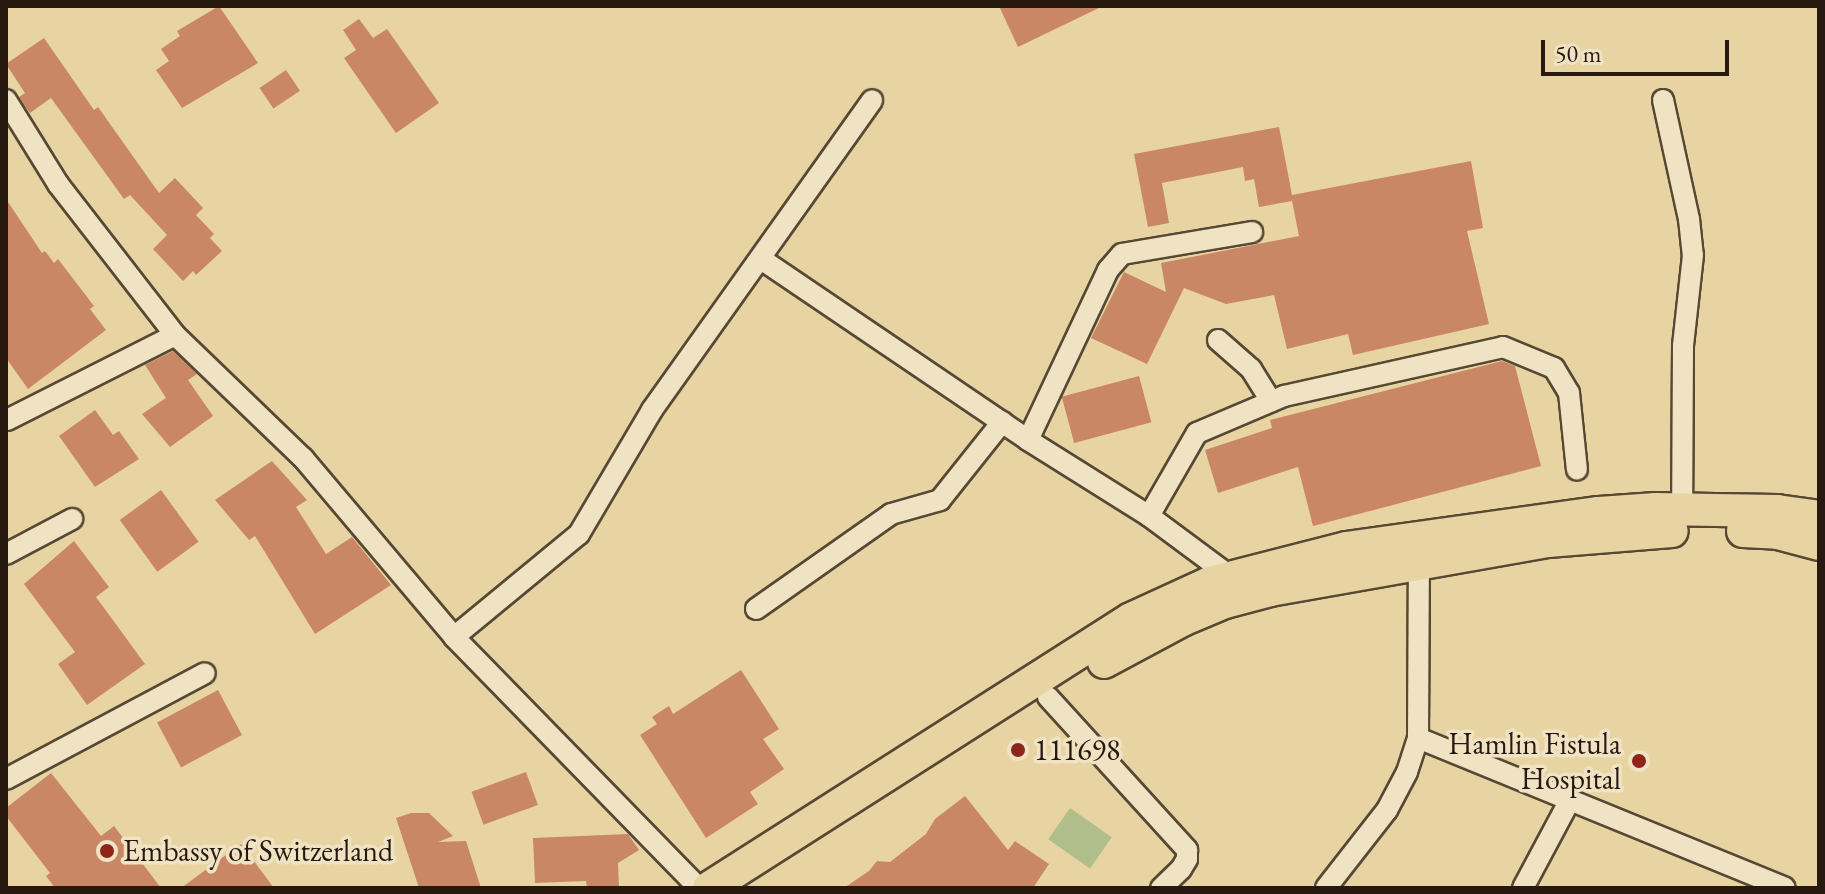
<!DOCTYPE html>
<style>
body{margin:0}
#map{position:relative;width:1825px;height:894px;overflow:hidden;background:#e7d4a2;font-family:"EB Garamond",serif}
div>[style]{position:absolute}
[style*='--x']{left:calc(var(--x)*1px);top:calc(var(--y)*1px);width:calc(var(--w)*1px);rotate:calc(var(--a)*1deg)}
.green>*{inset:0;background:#afbe8a;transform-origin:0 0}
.building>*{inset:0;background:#ca8766;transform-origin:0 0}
.roads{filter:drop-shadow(2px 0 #574834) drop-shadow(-2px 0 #574834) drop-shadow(0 2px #574834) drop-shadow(0 -2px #574834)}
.street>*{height:20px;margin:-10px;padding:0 10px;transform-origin:10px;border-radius:10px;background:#efe3c3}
.primary>*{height:32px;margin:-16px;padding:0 16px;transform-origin:16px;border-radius:16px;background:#e7d4a2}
.dots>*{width:22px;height:22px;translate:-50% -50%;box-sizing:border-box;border:4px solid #efe3c3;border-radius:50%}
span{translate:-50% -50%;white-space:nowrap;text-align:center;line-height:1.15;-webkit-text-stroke:7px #efe3c3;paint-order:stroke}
.poi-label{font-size:30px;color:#27190f}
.right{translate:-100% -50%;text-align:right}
.left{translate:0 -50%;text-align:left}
.frame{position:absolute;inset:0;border:8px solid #27190f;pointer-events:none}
.scale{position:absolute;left:1541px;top:40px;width:188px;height:36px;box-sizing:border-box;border:4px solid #27190f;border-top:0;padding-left:10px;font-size:24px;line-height:28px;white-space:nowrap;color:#27190f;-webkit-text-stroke:6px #efe3c3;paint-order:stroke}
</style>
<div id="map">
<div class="green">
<div style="left:1070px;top:808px;width:51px;height:38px;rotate:35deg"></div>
</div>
<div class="building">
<div style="clip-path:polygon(219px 6px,258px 63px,182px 108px,156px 70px,169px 61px,161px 49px,180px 36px,177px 31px)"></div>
<div style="clip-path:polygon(999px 6px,1103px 6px,1018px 47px)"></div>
<div style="clip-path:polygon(359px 19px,373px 38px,387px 29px,439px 103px,396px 133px,344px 58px,356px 50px,343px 30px)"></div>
<div style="clip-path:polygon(44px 38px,94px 110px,98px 107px,159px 193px,175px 178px,203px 208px,196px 215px,214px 234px,210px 238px,222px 251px,196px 275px,193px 271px,183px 281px,153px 249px,167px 235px,130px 195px,124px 199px,51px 98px,30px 113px,27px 109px,19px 97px,25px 93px,6px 64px)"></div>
<div style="left:286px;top:70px;width:25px;height:32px;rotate:56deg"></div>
<div style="clip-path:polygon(1279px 127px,1292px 195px,1471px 161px,1483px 228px,1467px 231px,1489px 324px,1353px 355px,1348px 334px,1287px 349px,1274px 295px,1226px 304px,1184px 288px,1147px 364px,1091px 338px,1124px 272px,1166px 292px,1161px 263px,1299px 236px,1292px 201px,1259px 207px,1254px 179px,1245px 181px,1243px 167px,1162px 183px,1169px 223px,1148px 227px,1134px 154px)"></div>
<div style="clip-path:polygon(6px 199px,42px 253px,45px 251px,54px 263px,58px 259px,94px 306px,90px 309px,106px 330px,28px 389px,6px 358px)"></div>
<div style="clip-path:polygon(173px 351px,197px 374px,188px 380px,213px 416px,170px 447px,142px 414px,166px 398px,145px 365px)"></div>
<div style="clip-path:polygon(1502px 361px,1515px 366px,1541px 466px,1313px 526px,1298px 467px,1218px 493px,1205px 450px,1272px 428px,1270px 420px)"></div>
<div style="left:1139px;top:376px;width:48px;height:80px;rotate:75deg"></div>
<div style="clip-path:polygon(95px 410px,113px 435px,119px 431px,139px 459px,95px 487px,59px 436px)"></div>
<div style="clip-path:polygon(272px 461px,307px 500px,296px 507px,326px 554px,352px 537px,391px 585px,315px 634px,255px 536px,249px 540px,215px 500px)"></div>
<div style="left:161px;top:490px;width:64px;height:51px;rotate:54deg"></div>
<div style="clip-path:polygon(74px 541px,109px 587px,96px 597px,145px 664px,87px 705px,58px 664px,75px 652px,24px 584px)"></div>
<div style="clip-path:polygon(741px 670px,779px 729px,763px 739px,784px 769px,750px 792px,758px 804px,706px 838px,640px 735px,657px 724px,652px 717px,669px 706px,673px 714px)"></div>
<div style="left:218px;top:690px;width:51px;height:69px;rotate:62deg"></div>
<div style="left:526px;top:772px;width:35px;height:58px;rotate:70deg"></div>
<div style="clip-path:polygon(51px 773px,101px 836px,114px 826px,161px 888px,55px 888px,46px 876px,50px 873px,6px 816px,6px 808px)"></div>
<div style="clip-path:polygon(965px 796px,1008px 850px,1015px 841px,1049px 864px,1033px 888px,844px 888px,869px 871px,877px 861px,890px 862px,926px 834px,935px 819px)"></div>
<div style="clip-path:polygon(411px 813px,429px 813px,453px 836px,438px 842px,466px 841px,481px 888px,419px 888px,396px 818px)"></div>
<div style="clip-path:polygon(628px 834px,639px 850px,618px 863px,619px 888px,587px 888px,586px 881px,535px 883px,533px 838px)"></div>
<div style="clip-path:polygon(241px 844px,274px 888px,181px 888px)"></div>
</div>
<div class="roads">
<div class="street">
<div style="--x:6;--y:100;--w:99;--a:58.2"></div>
<div style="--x:58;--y:184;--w:191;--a:52.2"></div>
<div style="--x:1663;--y:100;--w:122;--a:77.7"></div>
<div style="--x:1689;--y:219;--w:36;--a:84"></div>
<div style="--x:1693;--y:255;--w:91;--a:96.3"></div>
<div style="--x:1683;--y:345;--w:165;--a:90.3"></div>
<div style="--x:761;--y:259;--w:323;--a:34.1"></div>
<div style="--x:1028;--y:440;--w:143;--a:32.1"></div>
<div style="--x:1149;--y:516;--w:102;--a:36.6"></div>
<div style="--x:1218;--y:340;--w:44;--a:41.3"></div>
<div style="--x:1251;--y:369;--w:38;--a:58"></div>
<div style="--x:7;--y:420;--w:188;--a:-26.8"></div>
<div style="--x:175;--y:335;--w:178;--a:43.9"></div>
<div style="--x:303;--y:458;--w:234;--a:49.8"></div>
<div style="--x:454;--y:637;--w:351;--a:45.7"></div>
<div style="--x:1028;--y:440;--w:188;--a:-64.8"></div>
<div style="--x:1108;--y:270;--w:21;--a:-49"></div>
<div style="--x:1122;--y:254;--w:132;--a:-9.6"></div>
<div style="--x:1149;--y:516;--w:96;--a:-60"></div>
<div style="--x:1197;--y:433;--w:95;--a:-23"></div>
<div style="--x:1284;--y:396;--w:224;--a:-12.6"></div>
<div style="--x:1503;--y:347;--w:55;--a:22.4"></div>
<div style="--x:1554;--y:368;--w:29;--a:59"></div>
<div style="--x:1569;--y:393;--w:77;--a:84.1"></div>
<div style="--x:6;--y:554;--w:75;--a:-27.9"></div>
<div style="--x:756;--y:609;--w:165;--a:-35.1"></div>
<div style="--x:891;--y:514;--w:51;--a:-15.9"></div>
<div style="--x:940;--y:500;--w:100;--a:-51.5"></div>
<div style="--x:454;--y:637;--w:162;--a:-39.5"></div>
<div style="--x:579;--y:534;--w:144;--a:-59.5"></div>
<div style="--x:652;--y:410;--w:380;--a:-54.6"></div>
<div style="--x:1048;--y:697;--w:207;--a:47.7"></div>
<div style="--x:1187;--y:850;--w:9;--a:90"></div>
<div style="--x:1187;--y:859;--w:12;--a:121"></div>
<div style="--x:1181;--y:869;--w:28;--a:136"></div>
<div style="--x:1418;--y:738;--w:396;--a:22.2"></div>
<div style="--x:6;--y:779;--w:225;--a:-28"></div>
<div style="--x:1326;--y:888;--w:99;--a:-52"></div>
<div style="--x:1387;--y:810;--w:43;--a:-62.2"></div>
<div style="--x:1407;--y:772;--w:36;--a:-72"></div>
<div style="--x:1418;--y:738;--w:175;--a:-89.7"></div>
<div style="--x:1523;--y:888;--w:100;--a:-61.9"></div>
</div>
<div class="primary">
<div style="--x:1743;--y:531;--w:35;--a:3"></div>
<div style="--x:1778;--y:533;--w:42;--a:15"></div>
<div style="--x:1104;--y:662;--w:89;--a:-28.3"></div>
<div style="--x:1182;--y:620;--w:47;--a:-22.7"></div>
<div style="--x:1225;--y:602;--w:47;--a:-14.9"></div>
<div style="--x:1270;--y:590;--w:282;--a:-10"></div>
<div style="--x:1548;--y:541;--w:124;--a:-4.6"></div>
<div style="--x:709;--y:888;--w:500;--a:-32.52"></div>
<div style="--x:1131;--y:619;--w:87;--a:-24.5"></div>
<div style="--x:1210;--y:583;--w:140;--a:-14.4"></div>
<div style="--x:1346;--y:548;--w:255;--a:-7.9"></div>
<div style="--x:1599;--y:513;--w:57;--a:-4"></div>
<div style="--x:1656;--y:509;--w:121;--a:0.9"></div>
<div style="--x:1777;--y:511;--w:42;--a:8.1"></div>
</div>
</div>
<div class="dots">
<div style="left:1018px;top:750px;background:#8f2418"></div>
<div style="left:1639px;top:761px;background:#8f2418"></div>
<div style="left:107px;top:851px;background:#8f2418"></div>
</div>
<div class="poi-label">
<span class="right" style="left:1621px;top:761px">Hamlin Fistula<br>Hospital</span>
<span class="left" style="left:1034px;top:750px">111698</span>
<span class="left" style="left:123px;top:851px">Embassy of Switzerland</span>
</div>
<div class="frame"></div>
<div class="scale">50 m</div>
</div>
